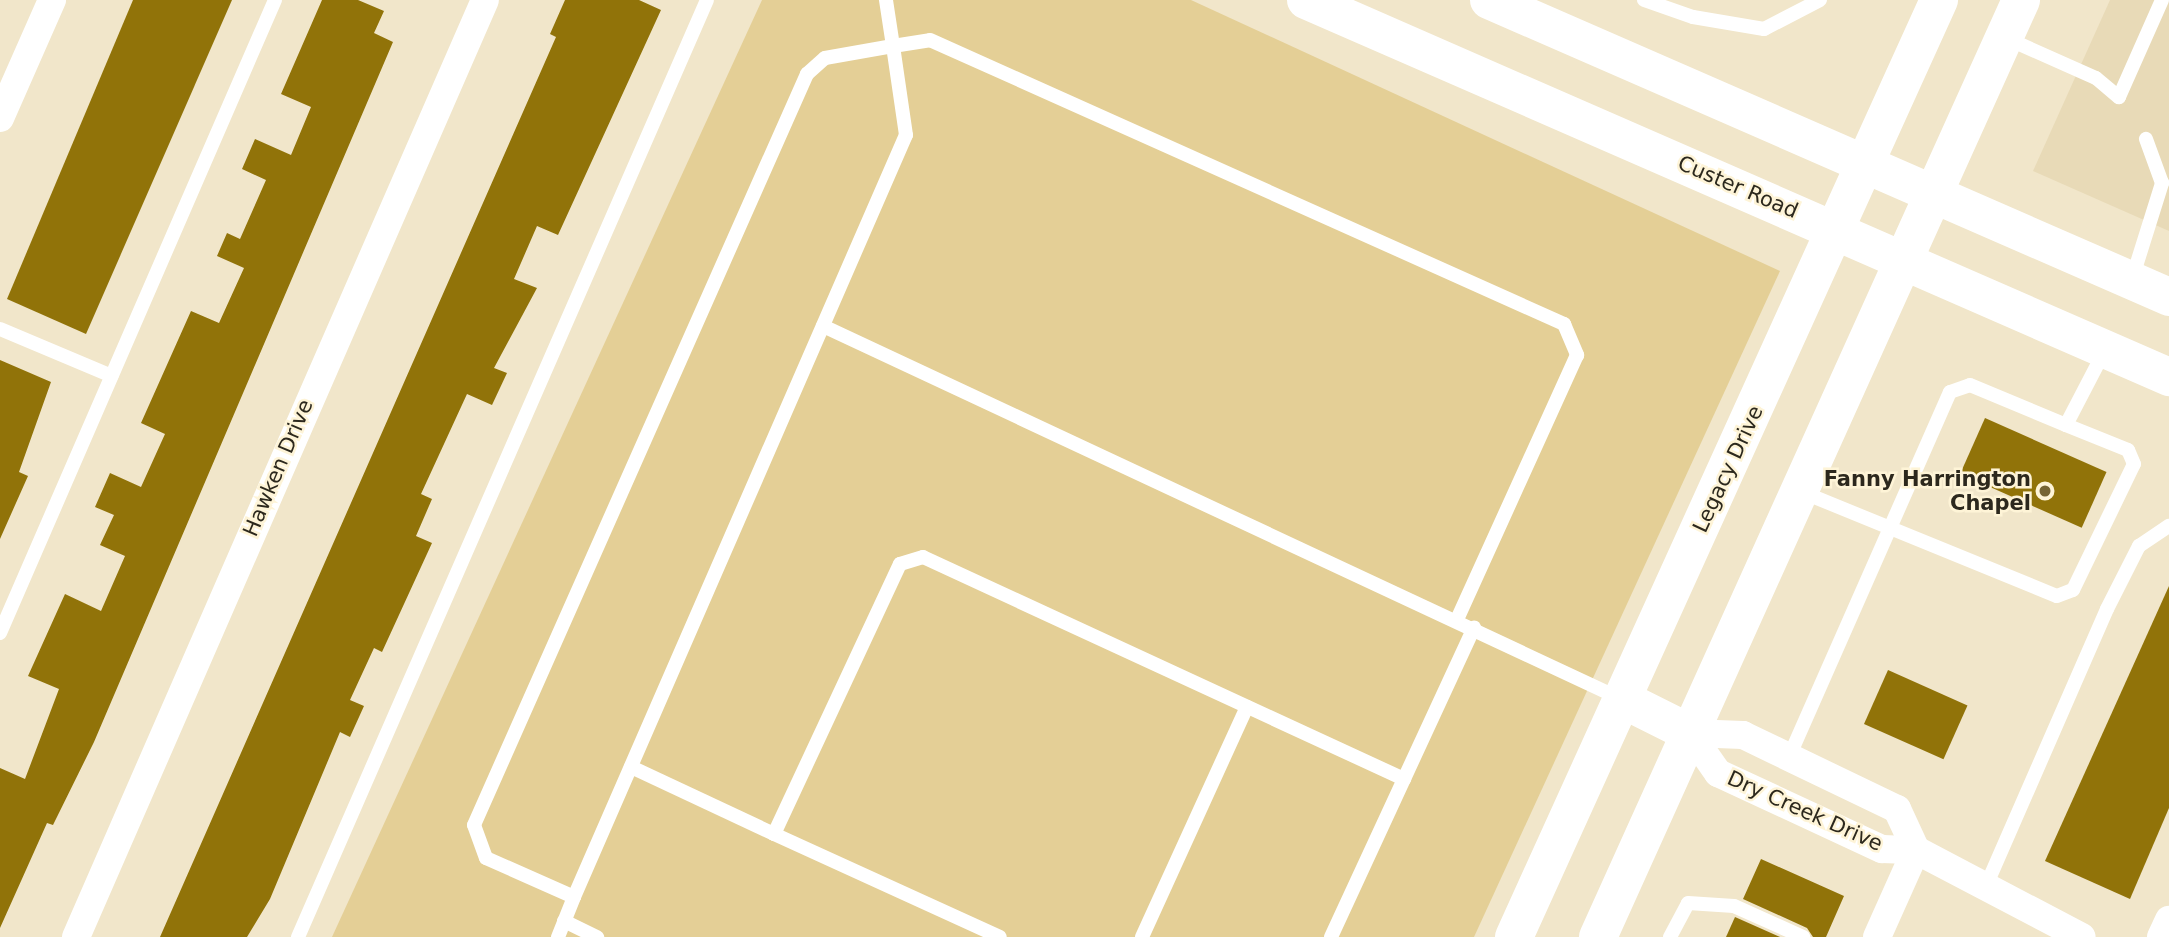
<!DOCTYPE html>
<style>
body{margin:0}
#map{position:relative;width:2169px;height:937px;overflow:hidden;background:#f1e6ca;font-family:"DejaVu Sans",sans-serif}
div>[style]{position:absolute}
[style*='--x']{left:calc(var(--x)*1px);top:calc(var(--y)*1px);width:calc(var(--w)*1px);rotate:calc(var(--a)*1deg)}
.built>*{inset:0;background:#e8dab7}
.green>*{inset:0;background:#e4cf96}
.building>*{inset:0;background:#917309;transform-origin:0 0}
.lane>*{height:14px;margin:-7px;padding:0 7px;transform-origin:7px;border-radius:7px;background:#fff}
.street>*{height:28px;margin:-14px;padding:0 14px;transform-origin:14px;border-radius:14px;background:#fff}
.secondary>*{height:38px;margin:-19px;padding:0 19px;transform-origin:19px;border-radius:19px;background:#fff}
.primary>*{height:38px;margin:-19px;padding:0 19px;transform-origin:19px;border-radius:19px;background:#fff}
.dots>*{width:19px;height:19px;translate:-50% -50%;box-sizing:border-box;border:4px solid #fef4d7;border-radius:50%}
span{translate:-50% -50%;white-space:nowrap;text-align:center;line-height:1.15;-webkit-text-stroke:5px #fef4d7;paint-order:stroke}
.street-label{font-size:21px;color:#2c281d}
.poi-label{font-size:21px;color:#2c281d;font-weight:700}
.right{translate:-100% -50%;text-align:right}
</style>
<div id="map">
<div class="built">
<div style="clip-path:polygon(2110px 0,2169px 0,2169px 231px,2033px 171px)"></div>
</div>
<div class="green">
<div style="clip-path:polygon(762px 0,1191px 0,1780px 271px,1474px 937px,332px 937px)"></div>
</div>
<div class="building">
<div style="clip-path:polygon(133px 0,232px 0,86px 334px,7px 299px)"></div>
<div style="clip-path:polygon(322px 0,358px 0,384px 11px,374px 33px,393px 42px,94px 742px,53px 825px,47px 823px,0 928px,0 768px,25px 779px,59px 689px,28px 676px,65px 594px,101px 611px,125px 556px,100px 545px,114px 515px,95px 507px,110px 473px,141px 487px,165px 434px,141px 423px,191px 311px,219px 323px,244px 268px,217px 256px,227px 233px,240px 239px,266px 180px,242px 169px,255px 139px,291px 155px,311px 107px,281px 94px)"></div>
<div style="clip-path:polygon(565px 0,639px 0,661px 10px,558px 235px,537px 226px,514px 279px,537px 288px,494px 368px,507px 373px,492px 405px,467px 394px,421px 494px,432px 499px,416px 536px,432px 543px,382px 652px,374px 648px,350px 700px,364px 706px,350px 737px,340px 732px,270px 899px,247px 937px,160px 937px,556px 37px,550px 34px)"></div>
<div style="clip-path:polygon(0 360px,51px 382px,19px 472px,28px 476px,0 539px)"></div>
<div style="left:1985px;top:418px;width:133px;height:61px;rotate:24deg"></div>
<div style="clip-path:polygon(2169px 586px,2169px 808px,2130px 899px,2045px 861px)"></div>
<div style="left:1888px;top:670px;width:87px;height:59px;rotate:24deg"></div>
<div style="clip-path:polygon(1761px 859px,1844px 896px,1826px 937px,1813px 937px,1807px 928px,1743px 899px)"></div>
<div style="clip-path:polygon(1735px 917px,1780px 937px,1726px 937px)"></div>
</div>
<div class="lane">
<div style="--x:1644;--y:0;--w:52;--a:19.1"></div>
<div style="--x:1693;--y:17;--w:72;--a:9.6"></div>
<div style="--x:1764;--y:29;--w:63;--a:-27.4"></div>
<div style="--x:2006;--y:38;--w:98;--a:24"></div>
<div style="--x:2096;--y:78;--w:30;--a:40"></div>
<div style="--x:2119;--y:97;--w:106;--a:-66.1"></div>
<div style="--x:2132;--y:279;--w:101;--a:-72.6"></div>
<div style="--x:2162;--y:183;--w:47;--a:-110"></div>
<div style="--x:823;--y:326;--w:881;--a:25.05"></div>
<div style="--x:0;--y:329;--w:121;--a:22.8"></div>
<div style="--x:1802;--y:492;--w:275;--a:22.2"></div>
<div style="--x:2057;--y:596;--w:17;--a:-21"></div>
<div style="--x:2073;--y:590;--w:140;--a:-64.2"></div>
<div style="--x:2134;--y:464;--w:15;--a:-113"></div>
<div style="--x:2128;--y:450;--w:67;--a:-158"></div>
<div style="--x:0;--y:633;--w:690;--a:-66.52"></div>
<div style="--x:1789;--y:757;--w:399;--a:-66.2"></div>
<div style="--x:1950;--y:392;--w:21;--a:-19"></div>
<div style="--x:1970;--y:385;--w:104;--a:22.6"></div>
<div style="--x:2066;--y:425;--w:85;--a:-62.5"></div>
<div style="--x:631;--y:767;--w:158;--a:25.1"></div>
<div style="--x:774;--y:834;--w:298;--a:-65"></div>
<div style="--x:900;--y:564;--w:24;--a:-17"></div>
<div style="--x:923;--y:557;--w:530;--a:24.78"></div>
<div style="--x:774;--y:834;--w:248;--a:24.5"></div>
<div style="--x:1986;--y:886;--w:302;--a:-66.4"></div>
<div style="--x:2107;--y:609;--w:71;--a:-63.1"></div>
<div style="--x:2139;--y:546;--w:36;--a:-34"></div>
<div style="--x:574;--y:897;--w:831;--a:-66.46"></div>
<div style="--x:906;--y:135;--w:90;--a:-98.3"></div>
<div style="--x:893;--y:46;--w:37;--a:-9"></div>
<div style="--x:930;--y:40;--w:695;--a:24.13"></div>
<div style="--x:1564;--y:324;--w:34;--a:67"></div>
<div style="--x:1577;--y:355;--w:290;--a:114.4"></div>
<div style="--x:564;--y:921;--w:37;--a:26"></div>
<div style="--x:298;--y:937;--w:1022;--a:-66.42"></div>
<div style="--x:558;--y:937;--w:43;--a:-68.2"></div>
<div style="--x:574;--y:897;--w:96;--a:-156.1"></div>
<div style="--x:486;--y:858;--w:35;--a:-110"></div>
<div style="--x:474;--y:825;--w:822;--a:-66.09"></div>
<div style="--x:807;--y:74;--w:24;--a:-42"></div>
<div style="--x:825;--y:58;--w:69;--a:-10"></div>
<div style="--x:893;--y:46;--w:47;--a:-98.7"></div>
<div style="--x:1142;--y:937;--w:253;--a:-65.5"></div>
<div style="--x:1331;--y:937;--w:341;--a:-65.2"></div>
<div style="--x:1670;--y:937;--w:38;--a:-62"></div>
<div style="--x:1688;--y:903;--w:46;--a:3.7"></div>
<div style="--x:1734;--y:906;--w:76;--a:24.2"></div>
</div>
<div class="street">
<div style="--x:0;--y:118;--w:129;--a:-66.2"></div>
<div style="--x:1690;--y:733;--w:49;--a:55"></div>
<div style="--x:1718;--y:773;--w:181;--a:24.9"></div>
<div style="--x:1882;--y:849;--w:34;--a:2"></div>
<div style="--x:1916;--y:850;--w:187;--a:27.7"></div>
<div style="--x:1690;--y:733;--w:53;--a:2.2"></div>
<div style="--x:1743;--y:735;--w:171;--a:25.7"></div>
<div style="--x:1897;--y:809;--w:45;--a:65.1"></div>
<div style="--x:76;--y:937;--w:1022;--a:-66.42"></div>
<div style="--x:1877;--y:937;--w:95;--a:-65.9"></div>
<div style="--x:2161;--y:937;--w:19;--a:-65"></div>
</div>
<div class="secondary">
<div style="--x:1622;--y:699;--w:76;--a:26.6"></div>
<div style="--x:1514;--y:937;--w:1029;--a:-65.6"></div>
<div style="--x:1598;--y:937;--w:1028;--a:-65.7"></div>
</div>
<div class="primary">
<div style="--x:1306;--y:0;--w:942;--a:23.6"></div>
<div style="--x:1489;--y:0;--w:742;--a:23.59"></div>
</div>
<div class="dots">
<div style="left:2045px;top:491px;background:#766433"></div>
</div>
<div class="street-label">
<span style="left:1738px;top:187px;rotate:23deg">Custer Road</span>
<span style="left:278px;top:468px;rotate:-67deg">Hawken Drive</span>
<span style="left:1728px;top:469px;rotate:-65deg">Legacy Drive</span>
<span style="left:1805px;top:811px;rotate:24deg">Dry Creek Drive</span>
</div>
<div class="poi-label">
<span class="right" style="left:2031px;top:491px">Fanny Harrington<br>Chapel</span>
</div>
</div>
